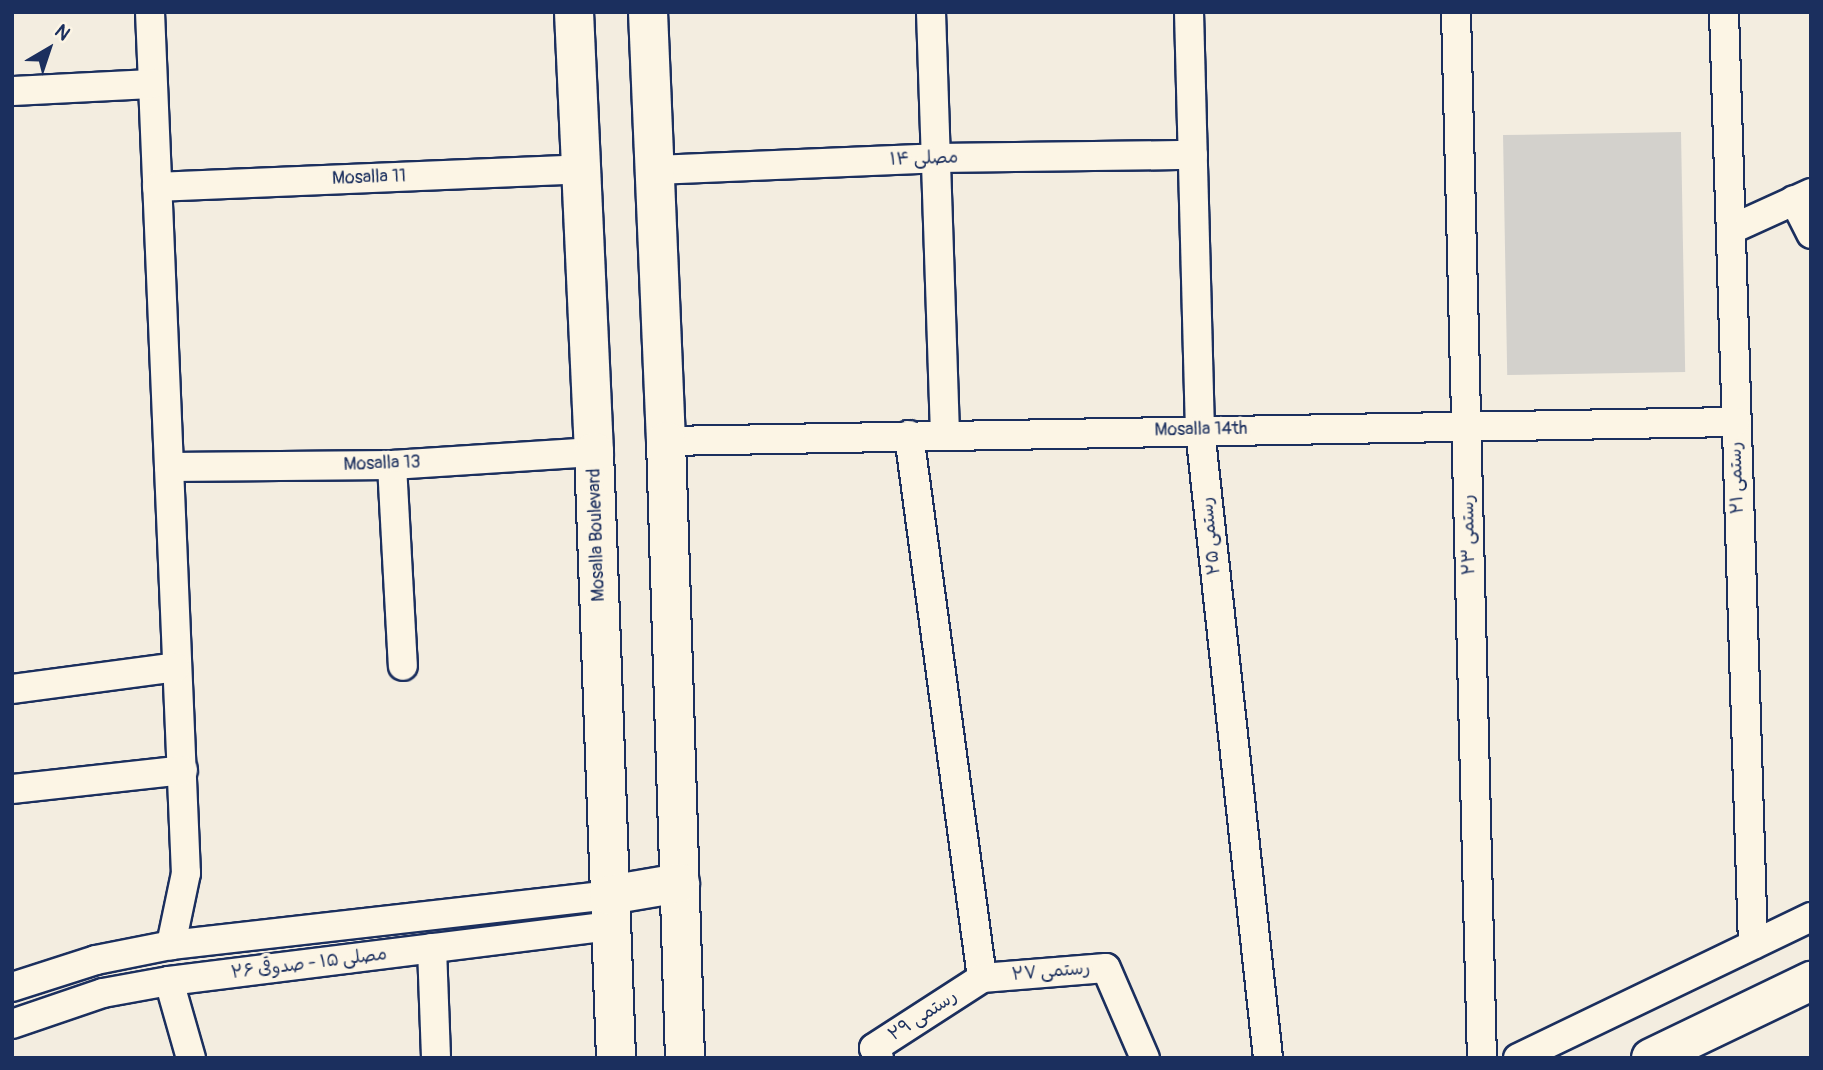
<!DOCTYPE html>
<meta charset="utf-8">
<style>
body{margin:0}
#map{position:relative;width:1823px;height:1070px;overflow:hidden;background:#f3ede0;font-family:Pangolin,"Playpen Sans Arabic",sans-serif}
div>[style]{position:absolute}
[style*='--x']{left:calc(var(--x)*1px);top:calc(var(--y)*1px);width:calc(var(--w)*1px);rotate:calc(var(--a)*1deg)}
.green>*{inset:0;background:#d3d1cc;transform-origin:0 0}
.roads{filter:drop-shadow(2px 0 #1b2f5e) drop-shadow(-2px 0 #1b2f5e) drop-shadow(0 2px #1b2f5e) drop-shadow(0 -2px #1b2f5e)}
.street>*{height:28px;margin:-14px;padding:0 14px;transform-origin:14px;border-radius:14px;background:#fcf5e5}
.secondary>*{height:38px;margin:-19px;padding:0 19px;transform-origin:19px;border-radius:19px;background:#fcf5e5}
.primary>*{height:38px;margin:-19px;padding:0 19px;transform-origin:19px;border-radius:19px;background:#fcf5e5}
span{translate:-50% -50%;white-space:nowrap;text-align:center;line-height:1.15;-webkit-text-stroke:7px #fcf5e5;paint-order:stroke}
.street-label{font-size:18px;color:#1b2f5e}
.frame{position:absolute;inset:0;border:14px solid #1b2f5e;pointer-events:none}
.north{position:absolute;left:14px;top:14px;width:70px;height:70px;-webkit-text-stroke:5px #fcf5e5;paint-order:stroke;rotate:39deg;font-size:19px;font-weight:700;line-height:28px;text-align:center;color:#1b2f5e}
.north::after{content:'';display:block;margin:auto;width:24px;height:32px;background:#1b2f5e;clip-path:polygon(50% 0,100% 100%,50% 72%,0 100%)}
</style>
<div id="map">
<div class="green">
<div style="left:1681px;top:132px;width:240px;height:178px;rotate:89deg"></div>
</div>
<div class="roads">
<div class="street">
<div style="--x:150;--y:12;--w:862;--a:87.61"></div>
<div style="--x:186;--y:873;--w:74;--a:101.8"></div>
<div style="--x:931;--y:12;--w:422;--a:88.1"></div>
<div style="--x:1189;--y:12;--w:418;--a:88.5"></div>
<div style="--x:1200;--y:430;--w:632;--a:83.82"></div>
<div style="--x:1456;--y:12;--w:1046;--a:88.58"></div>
<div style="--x:1724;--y:12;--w:933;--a:88.22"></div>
<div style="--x:12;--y:91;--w:140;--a:-2.9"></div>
<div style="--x:655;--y:170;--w:282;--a:-2.4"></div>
<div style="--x:937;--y:158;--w:256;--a:-0.7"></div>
<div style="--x:157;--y:187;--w:424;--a:-2.4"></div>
<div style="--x:1794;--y:200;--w:38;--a:63"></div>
<div style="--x:1732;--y:229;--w:87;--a:-24.5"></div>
<div style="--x:909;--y:435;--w:548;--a:82.34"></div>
<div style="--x:666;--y:441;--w:1069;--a:-1.02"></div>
<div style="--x:392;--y:465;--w:201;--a:86.9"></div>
<div style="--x:169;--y:467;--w:223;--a:-0.5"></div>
<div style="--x:392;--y:465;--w:202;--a:-3.7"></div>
<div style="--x:12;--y:689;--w:165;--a:-7.6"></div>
<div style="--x:12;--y:789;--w:172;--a:-6.3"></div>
<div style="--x:432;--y:948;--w:110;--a:87.9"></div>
<div style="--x:169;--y:981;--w:80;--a:74.1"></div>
<div style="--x:12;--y:987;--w:88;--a:-17.8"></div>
<div style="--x:96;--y:960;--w:76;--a:-11.3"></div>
<div style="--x:171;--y:945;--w:441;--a:-6.5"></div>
<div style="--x:12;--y:1024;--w:96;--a:-18.8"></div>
<div style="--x:103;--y:993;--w:67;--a:-10.3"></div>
<div style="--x:169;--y:981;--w:444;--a:-7.1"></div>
<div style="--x:879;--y:1058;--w:11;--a:-117"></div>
<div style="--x:874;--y:1048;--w:129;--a:-32.9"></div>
<div style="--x:982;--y:978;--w:124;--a:-4.6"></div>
<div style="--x:1106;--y:968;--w:98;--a:66.6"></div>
<div style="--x:1518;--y:1058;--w:325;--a:-25.7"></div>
</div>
<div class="secondary">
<div style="--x:1651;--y:1058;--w:178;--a:-25.7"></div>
</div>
<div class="primary">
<div style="--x:574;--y:12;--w:440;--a:87.4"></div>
<div style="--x:594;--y:452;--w:606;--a:87.92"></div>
<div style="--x:648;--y:12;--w:429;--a:87.6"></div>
<div style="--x:666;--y:441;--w:617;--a:88.24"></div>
<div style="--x:609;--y:895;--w:72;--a:-9.6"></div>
</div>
</div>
<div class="street-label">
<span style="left:924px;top:159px;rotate:-2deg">مصلی ۱۴</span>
<span style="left:369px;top:178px;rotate:-2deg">Mosalla 11</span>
<span style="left:1201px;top:430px;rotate:-1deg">Mosalla 14th</span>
<span style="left:382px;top:464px;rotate:-2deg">Mosalla 13</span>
<span style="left:1737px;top:478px;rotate:-92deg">رستمی ۲۱</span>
<span style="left:597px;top:535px;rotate:-92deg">Mosalla Boulevard</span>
<span style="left:1469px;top:535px;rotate:-91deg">رستمی ۲۳</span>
<span style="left:1211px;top:536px;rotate:-96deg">رستمی ۲۵</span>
<span style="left:309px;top:964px;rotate:-7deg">مصلی ۱۵ - صدوقی ۲۶</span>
<span style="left:1051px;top:972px;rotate:-5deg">رستمی ۲۷</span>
<span style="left:923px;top:1016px;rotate:-33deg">رستمی ۲۹</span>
</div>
<div class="frame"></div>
<div class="north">N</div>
</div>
